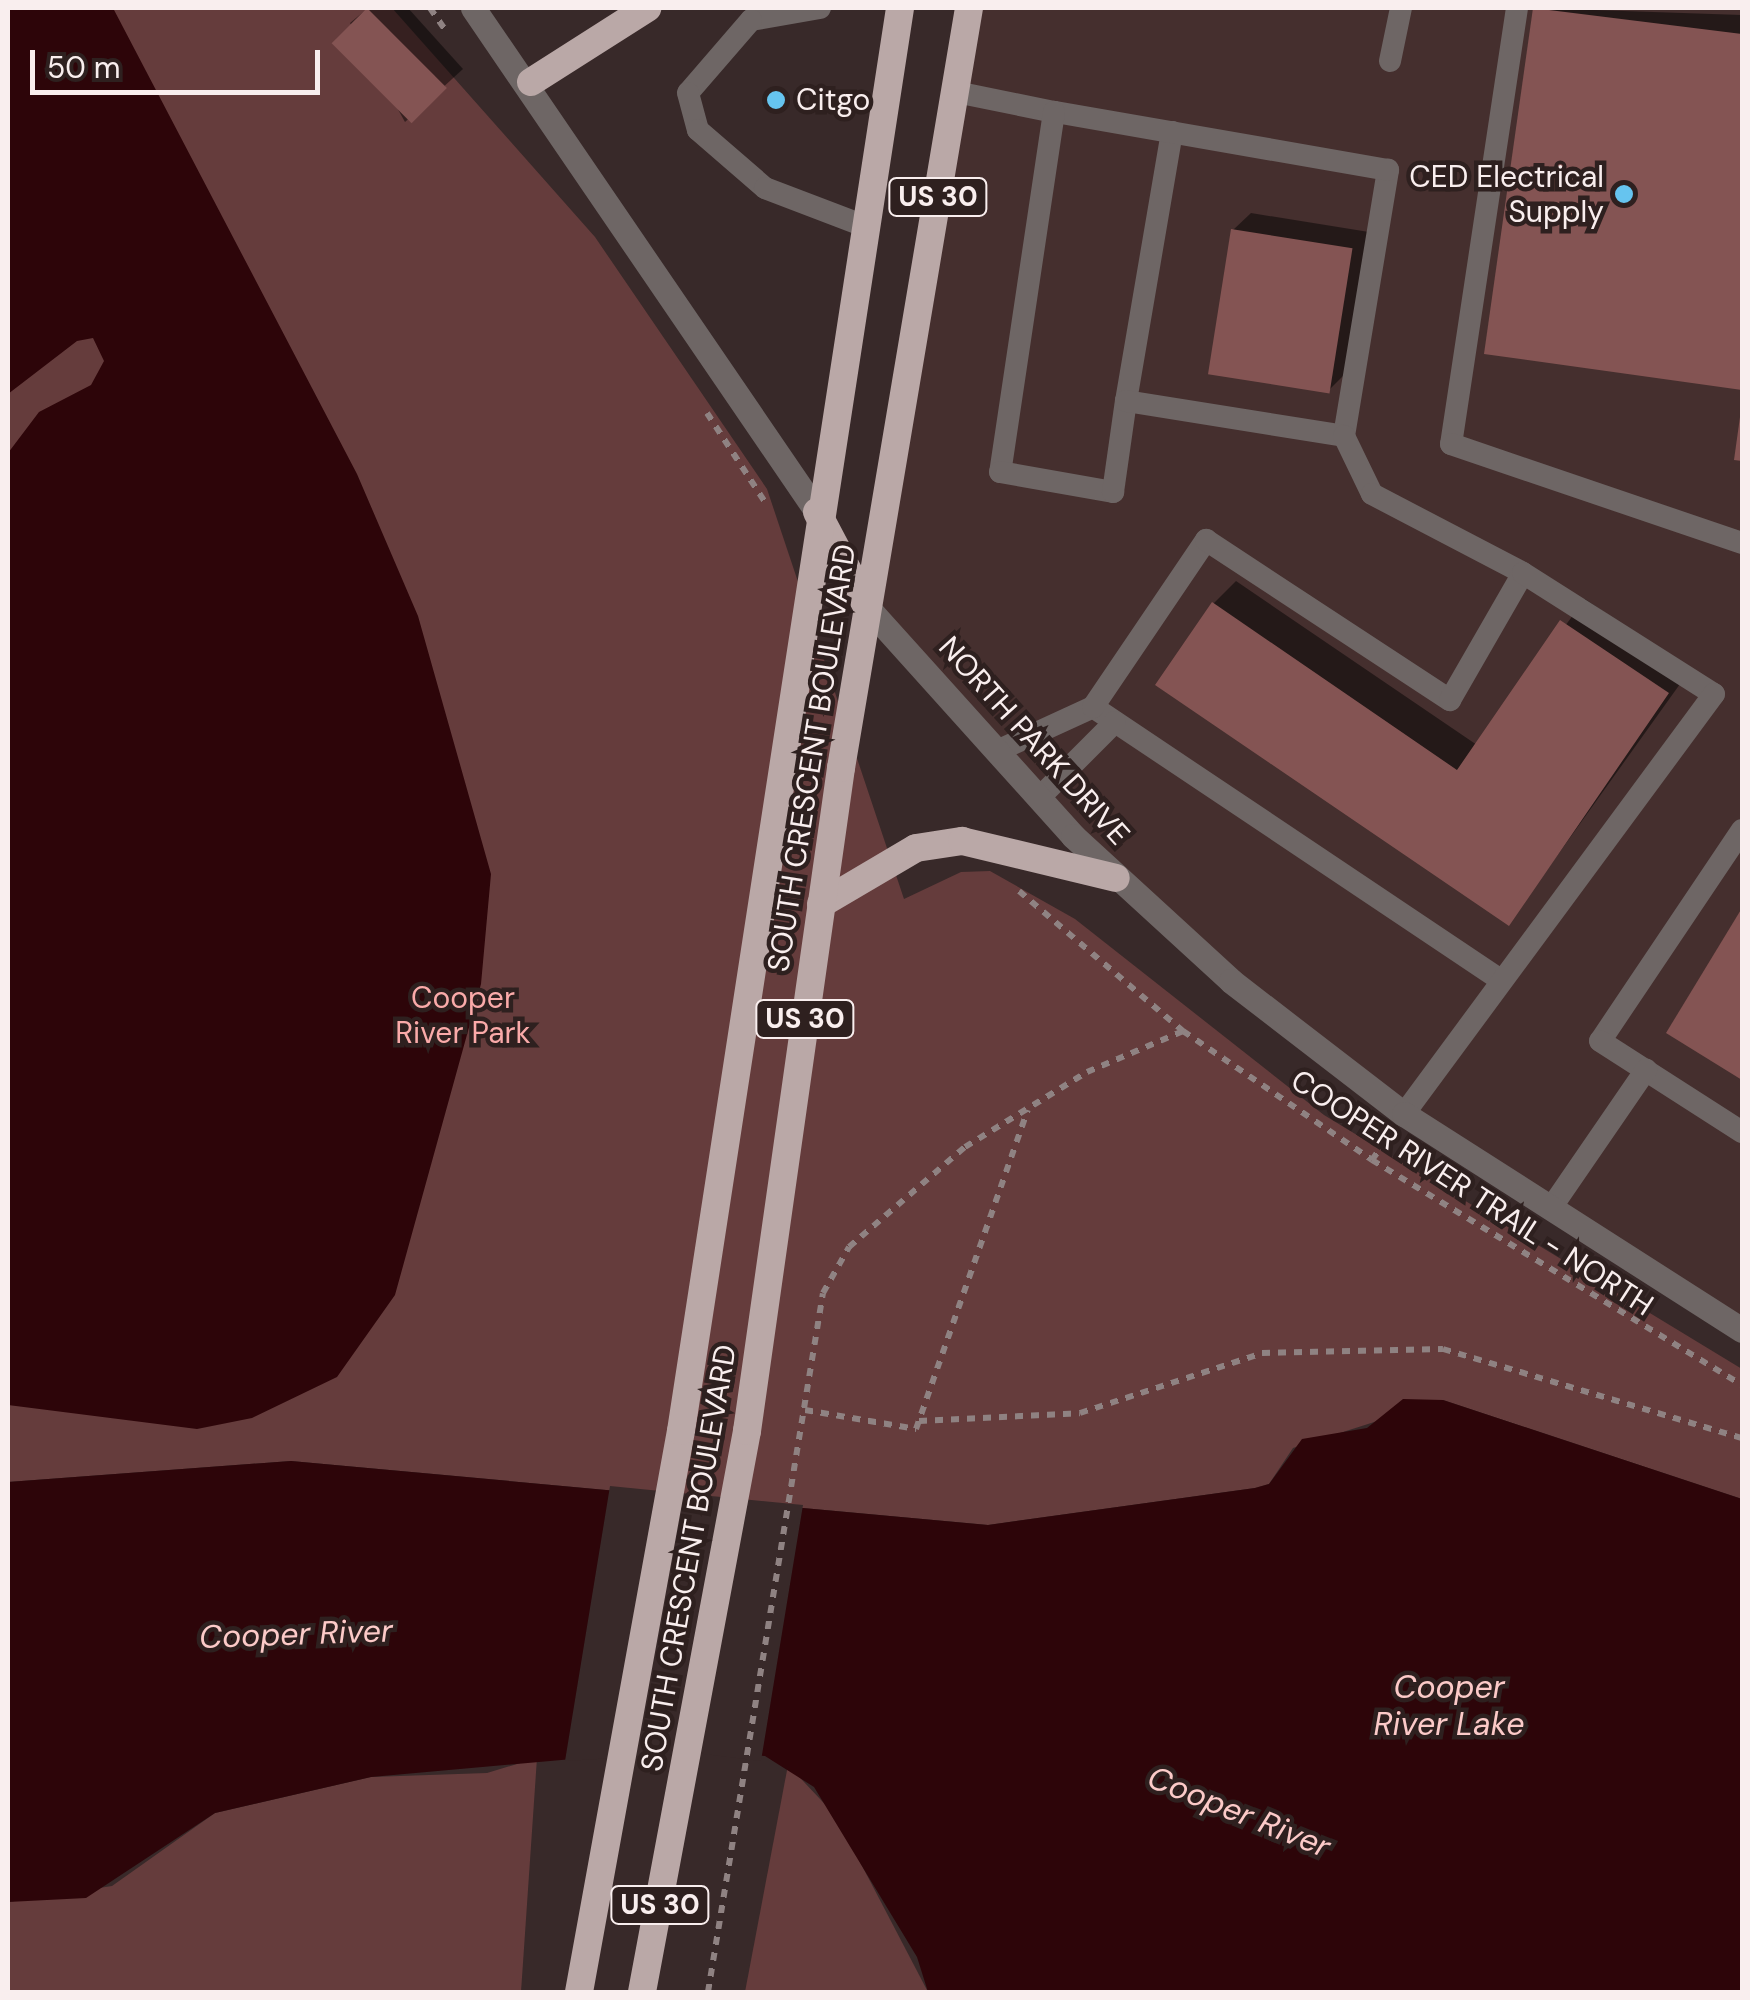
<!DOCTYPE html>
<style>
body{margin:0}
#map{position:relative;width:1750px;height:2000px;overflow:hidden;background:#382929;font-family:"DM Sans",sans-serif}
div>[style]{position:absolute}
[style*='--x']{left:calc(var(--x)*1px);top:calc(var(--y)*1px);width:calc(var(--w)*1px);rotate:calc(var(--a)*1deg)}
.built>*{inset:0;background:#452f2e}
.green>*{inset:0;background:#653c3c}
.water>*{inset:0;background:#2d0509}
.pier>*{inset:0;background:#382929}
.shadow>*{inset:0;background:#0007}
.building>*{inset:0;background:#845453;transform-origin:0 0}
.path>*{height:6px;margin-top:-3px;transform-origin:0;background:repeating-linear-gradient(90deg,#8f8282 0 8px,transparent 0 16px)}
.service>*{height:22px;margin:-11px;padding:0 11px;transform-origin:11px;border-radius:11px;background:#6e6665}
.tertiary>*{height:25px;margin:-12.5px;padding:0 12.5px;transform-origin:12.5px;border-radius:12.5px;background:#6e6665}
.trunk>*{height:28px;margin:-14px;padding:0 14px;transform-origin:14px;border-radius:14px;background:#baa8a7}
.dots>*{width:28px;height:28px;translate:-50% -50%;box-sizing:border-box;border:5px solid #2e201f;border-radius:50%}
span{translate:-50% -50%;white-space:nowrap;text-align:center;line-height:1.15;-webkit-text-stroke:9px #2e201f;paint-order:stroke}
.shield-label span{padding:2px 8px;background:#2e201f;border:2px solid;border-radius:8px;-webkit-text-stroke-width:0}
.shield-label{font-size:28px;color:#f9eeee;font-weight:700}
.poi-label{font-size:30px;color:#f9eeee}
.left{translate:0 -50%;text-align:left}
.right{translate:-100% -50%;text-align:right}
.street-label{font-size:30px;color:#f9eeee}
.park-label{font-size:30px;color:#faaaa9}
.water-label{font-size:32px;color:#fccac8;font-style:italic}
.frame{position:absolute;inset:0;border:10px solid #f9eeee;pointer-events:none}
.scale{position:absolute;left:30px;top:50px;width:290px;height:45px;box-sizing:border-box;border:5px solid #f9eeee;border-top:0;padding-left:12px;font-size:30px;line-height:35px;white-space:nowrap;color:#f9eeee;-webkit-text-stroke:8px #2e201f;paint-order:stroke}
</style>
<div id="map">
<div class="built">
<div style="clip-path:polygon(969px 8px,1742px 8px,1742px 1330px,1231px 981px,867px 607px)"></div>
</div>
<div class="green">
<div style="clip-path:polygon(8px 8px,392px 8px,595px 237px,767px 489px,904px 899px,961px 872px,990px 871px,1075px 919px,1324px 1115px,1742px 1369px,1742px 1499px,1443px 1400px,1293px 1448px,1269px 1484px,1255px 1488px,988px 1525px,291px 1461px,8px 1482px)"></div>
<div style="clip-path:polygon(537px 1758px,521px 1992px,8px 1992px,8px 1902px,112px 1886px,215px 1813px,371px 1777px,487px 1773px)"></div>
<div style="clip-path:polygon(788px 1765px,836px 1816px,928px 1992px,745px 1992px)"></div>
</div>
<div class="water">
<div style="clip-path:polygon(8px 8px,113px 8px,357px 474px,418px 616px,491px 874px,481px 984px,395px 1295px,337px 1377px,252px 1418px,197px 1429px,8px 1405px,8px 453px,39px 412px,91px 385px,104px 361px,93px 338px,77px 341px,8px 394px)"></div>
<div style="clip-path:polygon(1403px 1399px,1443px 1400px,1742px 1499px,1742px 1992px,928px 1992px,917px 1957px,814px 1787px,765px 1756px,696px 1748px,371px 1777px,215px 1813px,86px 1898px,8px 1902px,8px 1482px,291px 1461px,988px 1525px,1255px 1488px,1269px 1484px,1302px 1439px,1367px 1428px)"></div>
</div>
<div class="pier">
<div style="clip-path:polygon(610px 1486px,803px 1505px,761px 1761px,696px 1753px,565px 1761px)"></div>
</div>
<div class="shadow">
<div style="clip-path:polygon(368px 8px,408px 8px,463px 69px,405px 122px,350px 23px)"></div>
<div style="clip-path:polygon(1535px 8px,1742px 15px,1742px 388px,1486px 351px)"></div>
<div style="clip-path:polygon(1251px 213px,1369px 232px,1346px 373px,1329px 390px,1233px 230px)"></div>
<div style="clip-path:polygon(1236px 581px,1477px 745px,1585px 599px,1690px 670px,1509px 923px,1213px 604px)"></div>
<div style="clip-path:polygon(1742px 913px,1742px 1077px,1669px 1032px)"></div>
</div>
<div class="building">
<div style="left:367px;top:8px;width:113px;height:50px;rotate:45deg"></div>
<div style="clip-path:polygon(1533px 8px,1742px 34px,1742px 390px,1484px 354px)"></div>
<div style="left:1231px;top:229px;width:123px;height:147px;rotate:9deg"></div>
<div style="clip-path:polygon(1740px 417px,1742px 417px,1742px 461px,1734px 460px)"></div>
<div style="clip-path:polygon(1212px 602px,1457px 770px,1560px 620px,1669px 693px,1509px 926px,1155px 685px)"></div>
<div style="clip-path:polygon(1742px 908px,1742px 1080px,1666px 1033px)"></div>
</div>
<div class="path">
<div style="--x:430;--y:8;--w:28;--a:55"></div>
<div style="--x:707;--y:413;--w:106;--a:56.9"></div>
<div style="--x:1019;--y:891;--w:216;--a:40.5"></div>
<div style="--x:1183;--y:1031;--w:229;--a:34.3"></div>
<div style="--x:1372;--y:1160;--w:433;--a:31.3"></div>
<div style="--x:1372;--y:1160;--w:28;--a:-55"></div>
<div style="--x:805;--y:1410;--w:113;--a:9.7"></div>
<div style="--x:916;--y:1429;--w:338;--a:-70.7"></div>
<div style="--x:919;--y:1421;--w:161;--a:-2.8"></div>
<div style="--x:1080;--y:1413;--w:192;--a:-18.2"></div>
<div style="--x:1262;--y:1353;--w:181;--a:-1.3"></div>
<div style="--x:1443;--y:1349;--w:312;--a:16.6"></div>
<div style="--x:708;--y:1992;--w:708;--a:-80.66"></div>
<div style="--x:823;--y:1293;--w:53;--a:-60.5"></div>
<div style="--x:849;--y:1247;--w:153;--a:-40.8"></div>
<div style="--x:965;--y:1147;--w:143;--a:-31.6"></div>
<div style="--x:1087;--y:1072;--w:104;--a:-23.1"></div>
</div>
<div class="service">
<div style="--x:820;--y:8;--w:70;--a:170.1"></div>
<div style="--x:751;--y:20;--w:96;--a:130.8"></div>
<div style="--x:688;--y:93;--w:38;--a:75"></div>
<div style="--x:698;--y:130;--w:89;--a:40.9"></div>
<div style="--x:765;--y:188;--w:109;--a:20.9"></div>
<div style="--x:1517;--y:8;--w:441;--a:98.6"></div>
<div style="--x:1451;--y:444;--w:307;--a:18.8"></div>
<div style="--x:1390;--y:61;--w:54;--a:-78.3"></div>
<div style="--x:956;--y:92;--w:100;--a:11.5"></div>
<div style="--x:1126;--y:401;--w:273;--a:-80.3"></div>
<div style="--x:1344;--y:436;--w:270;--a:-80.6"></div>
<div style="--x:1388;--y:170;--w:339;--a:-170.1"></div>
<div style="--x:1054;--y:112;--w:364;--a:98.5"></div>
<div style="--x:1000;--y:472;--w:115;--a:10"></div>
<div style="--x:1113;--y:492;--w:92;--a:-81.9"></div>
<div style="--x:1126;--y:401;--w:221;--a:9.1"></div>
<div style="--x:1344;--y:436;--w:64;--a:64.2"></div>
<div style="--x:1372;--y:494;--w:170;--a:27.6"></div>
<div style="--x:1093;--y:707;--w:489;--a:33.8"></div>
<div style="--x:997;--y:751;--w:106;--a:-24.6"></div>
<div style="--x:1093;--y:707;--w:202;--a:-55.9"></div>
<div style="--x:1206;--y:540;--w:292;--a:33.3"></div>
<div style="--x:1450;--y:700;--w:146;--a:-60.1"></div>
<div style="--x:1523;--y:573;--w:226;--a:32.4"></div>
<div style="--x:1714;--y:694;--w:522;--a:126.43"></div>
<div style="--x:1039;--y:798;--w:107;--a:-45"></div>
<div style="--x:1742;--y:830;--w:254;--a:123.9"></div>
<div style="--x:1600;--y:1041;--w:169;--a:32.7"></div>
<div style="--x:1551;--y:1208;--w:168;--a:-55.5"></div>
</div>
<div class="tertiary">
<div style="--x:473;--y:8;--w:610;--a:55.68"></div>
<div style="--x:867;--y:607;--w:308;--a:48"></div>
<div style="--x:1073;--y:836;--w:214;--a:42.5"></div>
<div style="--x:1231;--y:981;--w:218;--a:37.6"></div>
<div style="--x:1404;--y:1114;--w:401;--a:32.6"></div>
</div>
<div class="trunk">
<div style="--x:531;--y:82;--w:138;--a:-32.5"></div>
<div style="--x:817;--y:512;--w:107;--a:62.2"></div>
<div style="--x:821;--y:904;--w:110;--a:-30.5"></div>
<div style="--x:916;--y:848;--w:47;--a:-8.7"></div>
<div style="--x:962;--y:841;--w:158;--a:13.5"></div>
<div style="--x:579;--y:1992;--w:570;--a:-79.7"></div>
<div style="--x:681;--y:1431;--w:1440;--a:-81.25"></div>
<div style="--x:642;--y:1992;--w:571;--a:-79.4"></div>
<div style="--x:747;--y:1431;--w:670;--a:-81.93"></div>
<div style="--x:841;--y:768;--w:771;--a:-80.44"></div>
</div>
<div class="dots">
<div style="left:776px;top:100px;background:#66c4ef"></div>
<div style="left:1624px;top:194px;background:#66c4ef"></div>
</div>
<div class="shield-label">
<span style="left:938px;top:197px">US 30</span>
<span style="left:805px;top:1019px">US 30</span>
<span style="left:660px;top:1905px">US 30</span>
</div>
<div class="poi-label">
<span class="left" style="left:796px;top:100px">Citgo</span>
<span class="right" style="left:1604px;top:194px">CED Electrical<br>Supply</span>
</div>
<div class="street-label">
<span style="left:1034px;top:741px;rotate:48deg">NORTH PARK DRIVE</span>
<span style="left:812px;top:758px;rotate:-81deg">SOUTH CRESCENT BOULEVARD</span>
<span style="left:1472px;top:1193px;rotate:33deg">COOPER RIVER TRAIL - NORTH</span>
<span style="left:689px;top:1558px;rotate:-80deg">SOUTH CRESCENT BOULEVARD</span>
</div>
<div class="park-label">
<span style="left:463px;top:1015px">Cooper<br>River Park</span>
</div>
<div class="water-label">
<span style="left:296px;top:1634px;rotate:-2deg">Cooper River</span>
<span style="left:1449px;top:1706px">Cooper<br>River Lake</span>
<span style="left:1239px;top:1812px;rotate:22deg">Cooper River</span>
</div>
<div class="frame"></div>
<div class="scale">50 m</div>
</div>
